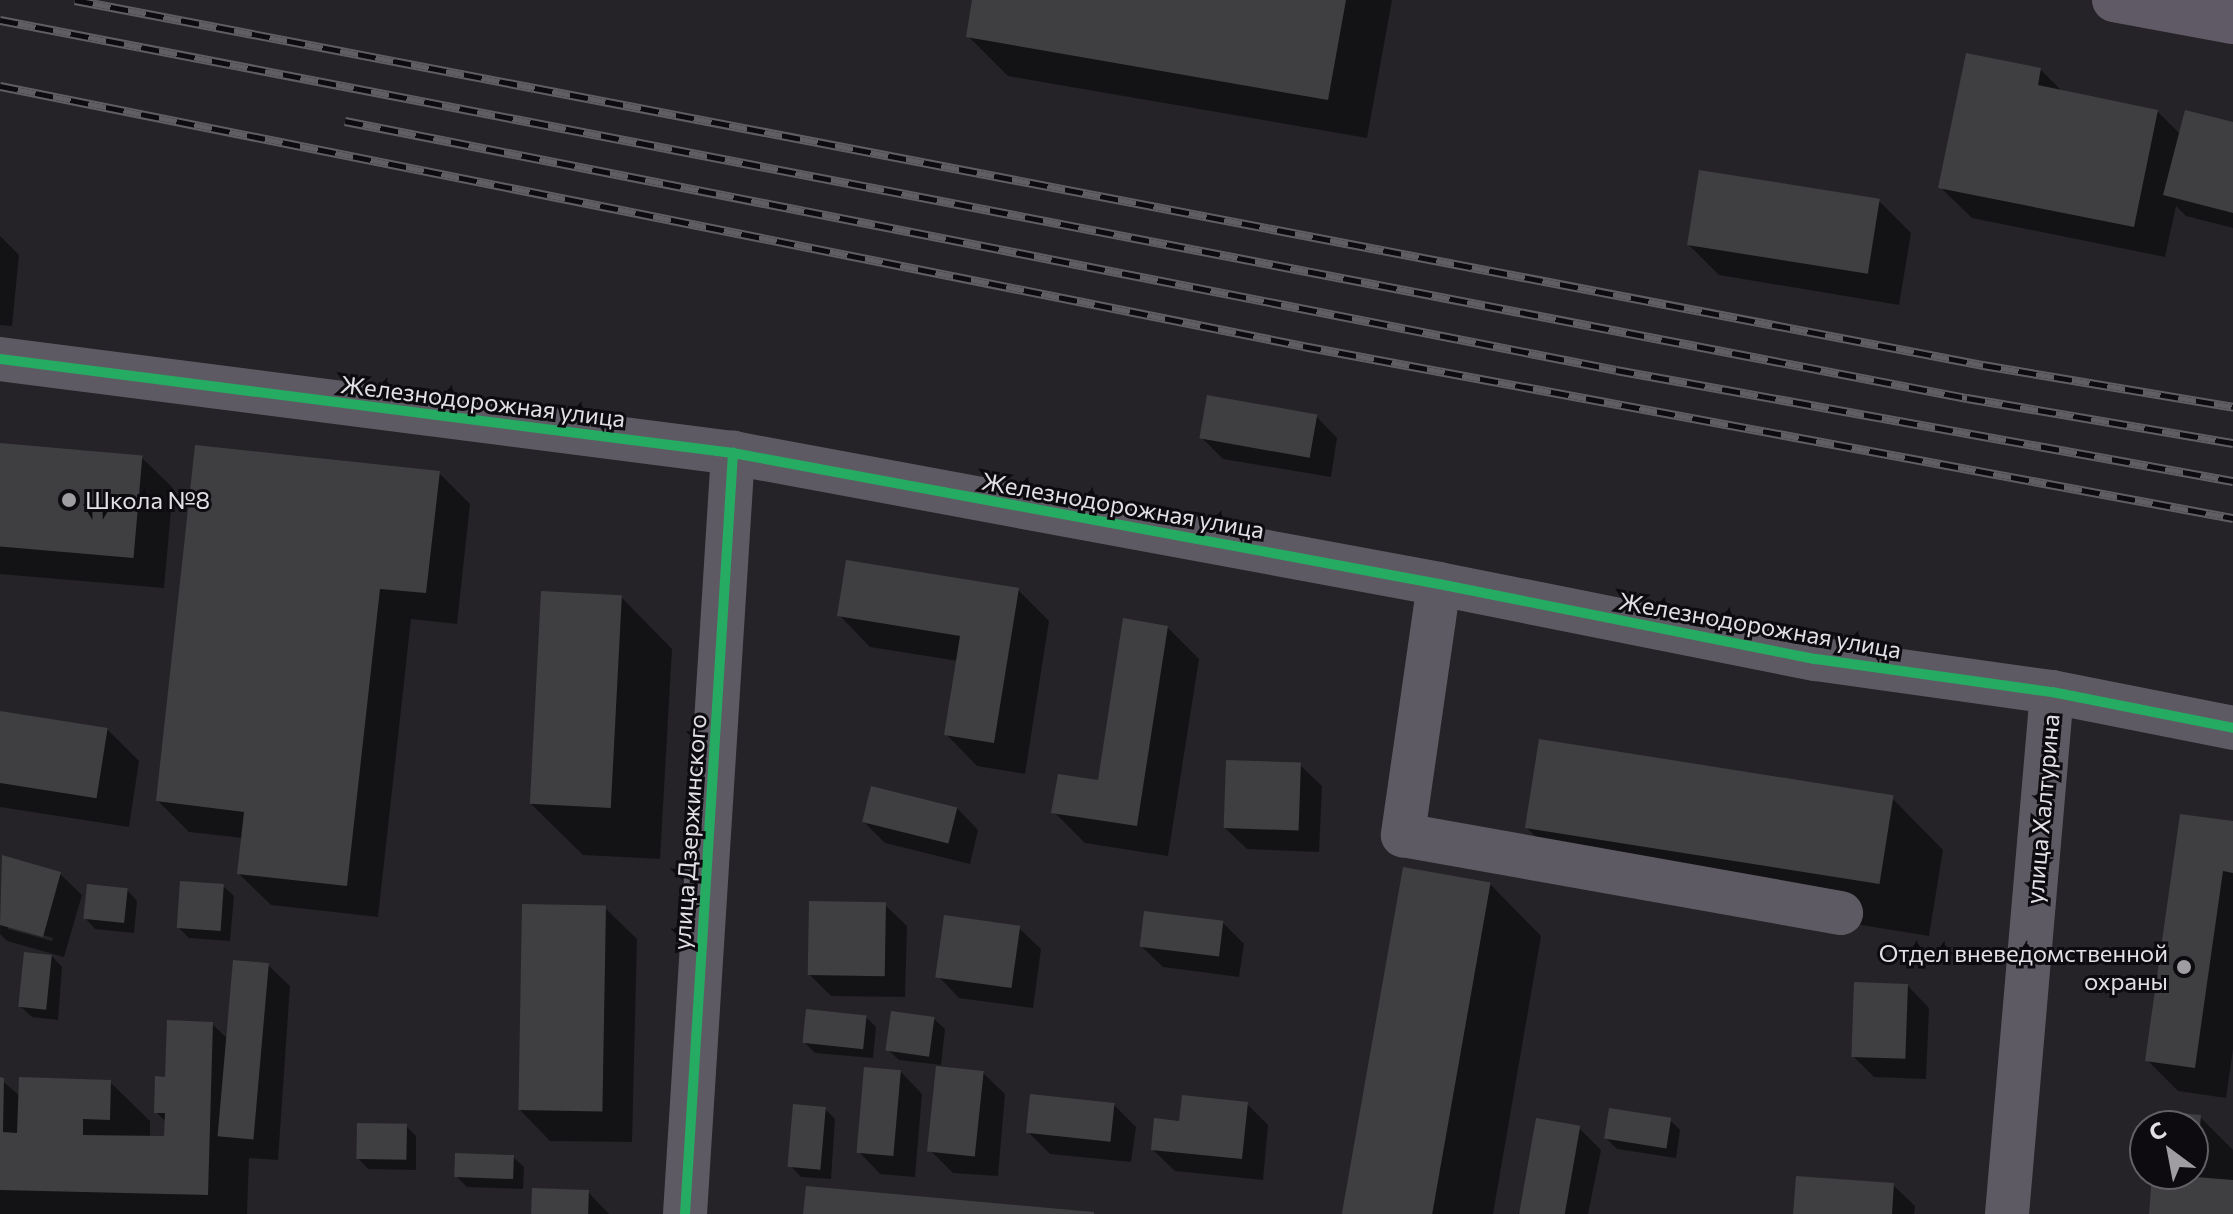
<!DOCTYPE html>
<meta charset="utf-8">
<style>
body{margin:0}
#map{position:relative;width:2233px;height:1214px;overflow:hidden;background:#252327;font-family:Commissioner,sans-serif}
div>[style]{position:absolute}
[style*='--x']{left:calc(var(--x)*1px);top:calc(var(--y)*1px);width:calc(var(--w)*1px);rotate:calc(var(--a)*1deg)}
.shadow>*{inset:0;background:#0007}
.building>*{inset:0;background:#3f3e41;transform-origin:0 0}
.minor>*{height:44px;margin:-22px;padding:0 22px;transform-origin:22px;border-radius:22px;background:#5e5a63}
.major>*{height:44px;margin:-22px;padding:0 22px;transform-origin:22px;border-radius:22px;background:#605a66}
.rail>*{height:9px;margin-top:-4.5px;transform-origin:0;background:repeating-linear-gradient(90deg,#0d0b0f 0 18px,#605e63 0 36px);box-sizing:border-box;border-block:2px solid #605e63}
.cycleway>*{height:10px;margin:-5px;padding:0 5px;transform-origin:5px;border-radius:5px;background:#26ab63}
.dots>*{width:22px;height:22px;translate:-50% -50%;box-sizing:border-box;border:4px solid #0d0b0f;border-radius:50%}
span{translate:-50% -50%;white-space:nowrap;text-align:center;line-height:1.15;-webkit-text-stroke:6px #0d0b0f;paint-order:stroke}
.street-label{font-size:24px;color:#e2dfe5}
.poi-label{font-size:24px;color:#e2dfe5}
.left{translate:0 -50%;text-align:left}
.right{translate:-100% -50%;text-align:right}
.north{position:absolute;left:2129px;top:1110px;width:80px;height:80px;box-sizing:border-box;background:#0d0b0f;border:2px solid #626065;border-radius:50%;rotate:328deg;font-size:22px;font-weight:700;line-height:32px;text-align:center;color:#e2dfe5}
.north::after{content:'';display:block;margin:auto;width:28px;height:36px;background:#a09da2;clip-path:polygon(50% 0,100% 100%,50% 72%,0 100%)}
</style>
<div id="map">
<div class="shadow">
<div style="clip-path:polygon(974px 0,1392px 0,1367px 138px,1008px 76px,968px 36px)"></div>
<div style="clip-path:polygon(2040px 69px,2064px 93px,2157px 111px,2181px 135px,2233px 124px,2233px 228px,2186px 216px,2176px 206px,2165px 257px,1972px 218px,1940px 187px)"></div>
<div style="clip-path:polygon(1880px 202px,1911px 233px,1899px 305px,1719px 275px,1688px 244px)"></div>
<div style="clip-path:polygon(0 236px,19px 255px,12px 326px,0 325px)"></div>
<div style="clip-path:polygon(1316px 416px,1337px 438px,1331px 477px,1223px 459px,1201px 437px)"></div>
<div style="clip-path:polygon(0 445px,141px 457px,173px 488px,164px 588px,0 574px)"></div>
<div style="clip-path:polygon(439px 473px,470px 504px,457px 624px,411px 619px,378px 917px,271px 905px,239px 874px,243px 838px,189px 832px,158px 801px)"></div>
<div style="clip-path:polygon(1018px 590px,1049px 621px,1025px 774px,977px 766px,946px 734px,958px 661px,870px 647px,839px 615px)"></div>
<div style="clip-path:polygon(621px 597px,672px 649px,660px 859px,583px 855px,531px 804px)"></div>
<div style="clip-path:polygon(1167px 627px,1199px 659px,1168px 856px,1085px 843px,1054px 812px,1099px 782px)"></div>
<div style="clip-path:polygon(0 713px,107px 729px,139px 761px,129px 827px,0 807px)"></div>
<div style="clip-path:polygon(1300px 765px,1322px 786px,1319px 852px,1247px 849px,1225px 828px)"></div>
<div style="clip-path:polygon(1892px 798px,1943px 850px,1929px 936px,1577px 879px,1526px 827px)"></div>
<div style="clip-path:polygon(957px 808px,978px 830px,970px 864px,885px 843px,864px 822px)"></div>
<div style="clip-path:polygon(2233px 823px,2233px 1049px,2226px 1098px,2178px 1091px,2147px 1060px)"></div>
<div style="clip-path:polygon(evenodd,3px 858px,60px 874px,82px 895px,64px 957px,7px 941px,0 934px,3px 858px,8px 925px,53px 938px,52px 941px,8px 929px,8px 925px)"></div>
<div style="clip-path:polygon(1490px 884px,1541px 936px,1493px 1214px,1345px 1214px)"></div>
<div style="clip-path:polygon(223px 886px,234px 896px,230px 941px,189px 938px,179px 928px)"></div>
<div style="clip-path:polygon(127px 890px,137px 901px,134px 933px,95px 929px,85px 918px)"></div>
<div style="clip-path:polygon(885px 905px,907px 926px,905px 997px,831px 996px,809px 974px)"></div>
<div style="clip-path:polygon(605px 908px,637px 939px,632px 1142px,550px 1141px,519px 1109px)"></div>
<div style="clip-path:polygon(1222px 922px,1244px 944px,1239px 977px,1163px 967px,1141px 946px)"></div>
<div style="clip-path:polygon(1019px 928px,1041px 949px,1033px 1008px,959px 998px,938px 976px)"></div>
<div style="clip-path:polygon(52px 956px,62px 967px,58px 1020px,32px 1017px,21px 1007px)"></div>
<div style="clip-path:polygon(268px 965px,290px 986px,278px 1160px,249px 1158px,247px 1214px,0 1214px,0 1079px,20px 1096px,110px 1082px,150px 1121px,150px 1138px,166px 1138px,166px 1122px,156px 1112px,167px 1079px,212px 1024px,230px 1041px)"></div>
<div style="clip-path:polygon(1908px 986px,1929px 1008px,1926px 1079px,1874px 1077px,1853px 1056px)"></div>
<div style="clip-path:polygon(866px 1017px,876px 1027px,873px 1058px,815px 1053px,804px 1042px)"></div>
<div style="clip-path:polygon(934px 1019px,945px 1029px,941px 1065px,899px 1060px,888px 1050px)"></div>
<div style="clip-path:polygon(901px 1072px,922px 1094px,915px 1177px,880px 1174px,859px 1152px)"></div>
<div style="clip-path:polygon(983px 1073px,1005px 1094px,998px 1176px,953px 1173px,931px 1151px)"></div>
<div style="clip-path:polygon(1247px 1104px,1268px 1125px,1263px 1180px,1175px 1171px,1153px 1150px,1181px 1123px)"></div>
<div style="clip-path:polygon(1114px 1105px,1136px 1127px,1131px 1162px,1050px 1154px,1028px 1132px)"></div>
<div style="clip-path:polygon(825px 1109px,835px 1119px,831px 1179px,801px 1177px,791px 1166px)"></div>
<div style="clip-path:polygon(2200px 1117px,2233px 1150px,2233px 1214px,2151px 1214px,2154px 1174px,2193px 1174px,2193px 1126px,2159px 1126px)"></div>
<div style="clip-path:polygon(1670px 1120px,1680px 1130px,1676px 1158px,1617px 1149px,1606px 1138px)"></div>
<div style="clip-path:polygon(406px 1126px,416px 1136px,416px 1170px,368px 1169px,358px 1158px)"></div>
<div style="clip-path:polygon(1579px 1128px,1601px 1150px,1588px 1214px,1518px 1214px)"></div>
<div style="clip-path:polygon(513px 1157px,524px 1167px,523px 1189px,467px 1187px,457px 1177px)"></div>
<div style="clip-path:polygon(1893px 1185px,1915px 1206px,1914px 1214px,1795px 1214px)"></div>
<div style="clip-path:polygon(588px 1192px,609px 1214px,533px 1214px)"></div>
</div>
<div class="building">
<div style="clip-path:polygon(972px 0,1346px 0,1328px 100px,966px 37px)"></div>
<div style="clip-path:polygon(1966px 53px,2041px 68px,2038px 85px,2158px 110px,2134px 227px,1938px 188px)"></div>
<div style="clip-path:polygon(2185px 110px,2233px 122px,2233px 213px,2163px 195px)"></div>
<div style="left:1699px;top:170px;width:183px;height:76px;rotate:9deg"></div>
<div style="left:1207px;top:395px;width:112px;height:44px;rotate:10deg"></div>
<div style="left:0;top:443px;width:143px;height:103px;rotate:5deg"></div>
<div style="clip-path:polygon(195px 445px,440px 471px,426px 593px,380px 589px,347px 886px,237px 874px,244px 812px,156px 801px)"></div>
<div style="clip-path:polygon(846px 560px,1019px 588px,994px 743px,944px 735px,960px 636px,837px 616px)"></div>
<div style="left:541px;top:591px;width:81px;height:213px;rotate:3deg"></div>
<div style="clip-path:polygon(1123px 618px,1168px 626px,1137px 826px,1051px 813px,1058px 774px,1098px 780px)"></div>
<div style="left:0;top:711px;width:109px;height:71px;rotate:9deg"></div>
<div style="left:1539px;top:739px;width:359px;height:90px;rotate:9deg"></div>
<div style="left:1226px;top:760px;width:75px;height:68px;rotate:2deg"></div>
<div style="left:871px;top:786px;width:89px;height:37px;rotate:14deg"></div>
<div style="clip-path:polygon(2180px 814px,2233px 821px,2233px 873px,2223px 871px,2195px 1068px,2145px 1061px)"></div>
<div style="clip-path:polygon(2px 855px,61px 872px,43px 937px,0 925px)"></div>
<div style="left:1403px;top:867px;width:89px;height:352px;rotate:10deg"></div>
<div style="left:180px;top:881px;width:44px;height:47px;rotate:4deg"></div>
<div style="left:87px;top:884px;width:41px;height:35px;rotate:6deg"></div>
<div style="left:809px;top:901px;width:77px;height:74px;rotate:1deg"></div>
<div style="left:522px;top:904px;width:84px;height:206px;rotate:1deg"></div>
<div style="left:1144px;top:911px;width:80px;height:36px;rotate:7deg"></div>
<div style="left:944px;top:915px;width:77px;height:63px;rotate:8deg"></div>
<div style="left:24px;top:952px;width:28px;height:55px;rotate:6deg"></div>
<div style="left:233px;top:960px;width:36px;height:177px;rotate:5deg"></div>
<div style="left:1854px;top:982px;width:54px;height:75px;rotate:2deg"></div>
<div style="left:806px;top:1009px;width:61px;height:34px;rotate:6deg"></div>
<div style="left:891px;top:1011px;width:44px;height:40px;rotate:8deg"></div>
<div style="clip-path:polygon(167px 1020px,213px 1022px,208px 1195px,0 1190px,0 1077px,4px 1078px,3px 1132px,17px 1133px,19px 1077px,111px 1080px,110px 1120px,83px 1119px,83px 1135px,164px 1136px,165px 1113px,154px 1113px,155px 1076px,165px 1077px)"></div>
<div style="left:936px;top:1066px;width:48px;height:86px;rotate:6deg"></div>
<div style="left:864px;top:1067px;width:37px;height:86px;rotate:5deg"></div>
<div style="left:1030px;top:1094px;width:85px;height:39px;rotate:6deg"></div>
<div style="clip-path:polygon(1182px 1095px,1248px 1102px,1242px 1159px,1151px 1150px,1154px 1118px,1179px 1121px)"></div>
<div style="left:793px;top:1104px;width:33px;height:63px;rotate:5deg"></div>
<div style="left:1609px;top:1108px;width:63px;height:31px;rotate:9deg"></div>
<div style="clip-path:polygon(2158px 1111px,2201px 1115px,2196px 1177px,2233px 1180px,2233px 1214px,2149px 1214px,2152px 1174px,2193px 1174px,2193px 1126px,2157px 1126px)"></div>
<div style="left:1536px;top:1118px;width:45px;height:98px;rotate:10deg"></div>
<div style="left:357px;top:1123px;width:50px;height:36px;rotate:1deg"></div>
<div style="left:455px;top:1153px;width:59px;height:24px;rotate:2deg"></div>
<div style="clip-path:polygon(1796px 1176px,1894px 1183px,1892px 1214px,1793px 1214px)"></div>
<div style="clip-path:polygon(806px 1186px,1094px 1212px,1094px 1214px,803px 1214px)"></div>
<div style="left:532px;top:1188px;width:57px;height:26px;rotate:2deg"></div>
</div>
<div class="minor">
<div style="--x:0;--y:359;--w:739;--a:7.31"></div>
<div style="--x:733;--y:453;--w:718;--a:10.51"></div>
<div style="--x:1439;--y:584;--w:384;--a:11.3"></div>
<div style="--x:1816;--y:659;--w:238;--a:8"></div>
<div style="--x:2052;--y:692;--w:185;--a:11.2"></div>
<div style="--x:1439;--y:584;--w:254;--a:98.2"></div>
<div style="--x:1403;--y:835;--w:445;--a:10.1"></div>
<div style="--x:685;--y:1214;--w:763;--a:-86.39"></div>
<div style="--x:2007;--y:1214;--w:524;--a:-85.07"></div>
</div>
<div class="major">
<div style="--x:2114;--y:0;--w:121;--a:10.5"></div>
</div>
<div class="rail">
<div style="--x:75;--y:0;--w:1943;--a:10.83"></div>
<div style="--x:1983;--y:365;--w:254;--a:9.5"></div>
<div style="--x:0;--y:20;--w:2003;--a:10.88"></div>
<div style="--x:1967;--y:398;--w:270;--a:9.6"></div>
<div style="--x:0;--y:86;--w:1329;--a:11.28"></div>
<div style="--x:1303;--y:346;--w:946;--a:10.48"></div>
<div style="--x:345;--y:121;--w:1295;--a:11.08"></div>
<div style="--x:1616;--y:370;--w:627;--a:10.2"></div>
</div>
<div class="cycleway">
<div style="--x:0;--y:359;--w:739;--a:7.31"></div>
<div style="--x:733;--y:453;--w:718;--a:10.51"></div>
<div style="--x:1439;--y:584;--w:384;--a:11.3"></div>
<div style="--x:1816;--y:659;--w:238;--a:8"></div>
<div style="--x:2052;--y:692;--w:185;--a:11.2"></div>
<div style="--x:685;--y:1214;--w:763;--a:-86.39"></div>
</div>
<div class="dots">
<div style="left:69px;top:500px;background:#a09da2"></div>
<div style="left:2184px;top:967px;background:#a09da2"></div>
</div>
<div class="street-label">
<span style="left:483px;top:401px;rotate:7deg">Железнодорожная улица</span>
<span style="left:1123px;top:505px;rotate:10deg">Железнодорожная улица</span>
<span style="left:1760px;top:625px;rotate:10deg">Железнодорожная улица</span>
<span style="left:2042px;top:809px;rotate:-85deg">улица Халтурина</span>
<span style="left:689px;top:832px;rotate:-86deg">улица Дзержинского</span>
</div>
<div class="poi-label">
<span class="left" style="left:85px;top:500px">Школа №8</span>
<span class="right" style="left:2168px;top:967px">Отдел вневедомственной<br>охраны</span>
</div>
<div class="north">С</div>
</div>
